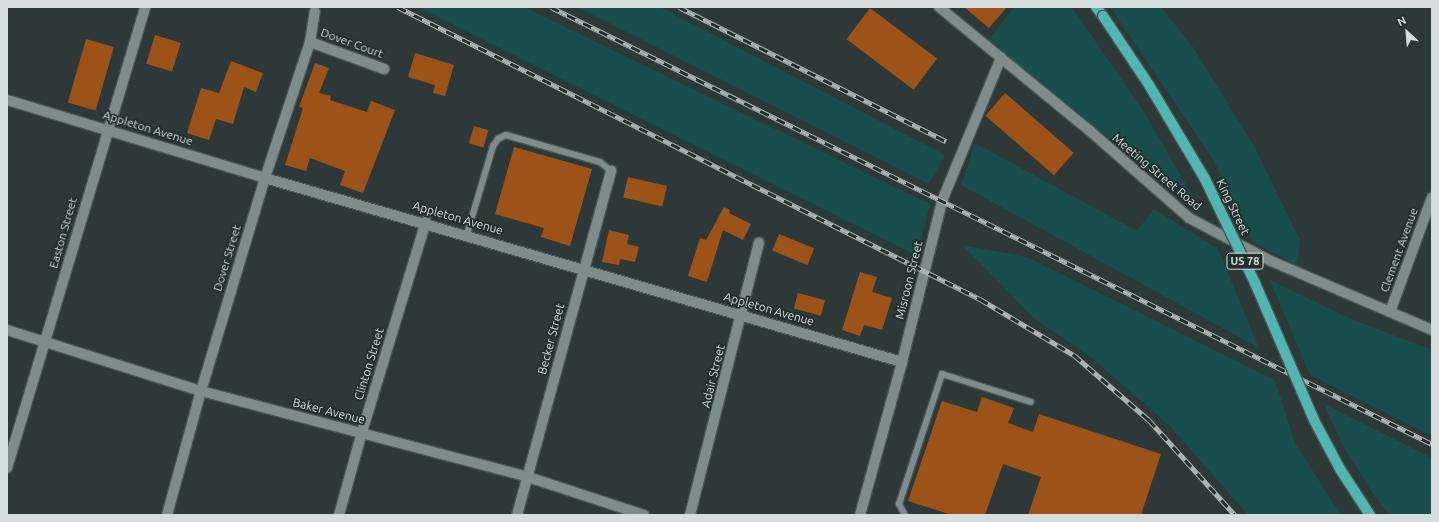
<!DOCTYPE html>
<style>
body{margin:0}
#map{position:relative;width:1439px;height:522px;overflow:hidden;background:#2c3938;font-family:Ubuntu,sans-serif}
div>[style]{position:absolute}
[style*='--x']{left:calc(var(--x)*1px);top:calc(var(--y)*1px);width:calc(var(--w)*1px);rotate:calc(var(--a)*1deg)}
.green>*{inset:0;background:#184e4b}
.building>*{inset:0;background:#9d5318;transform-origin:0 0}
.roads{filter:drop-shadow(1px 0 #4a5554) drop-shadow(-1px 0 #4a5554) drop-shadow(0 1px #4a5554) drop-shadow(0 -1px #4a5554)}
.service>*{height:6px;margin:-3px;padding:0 3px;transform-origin:3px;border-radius:3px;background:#7e8d8c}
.minor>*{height:10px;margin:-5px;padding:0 5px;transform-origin:5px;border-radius:5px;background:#7e8d8c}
.tertiary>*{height:10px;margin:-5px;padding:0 5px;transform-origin:5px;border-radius:5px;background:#7e8d8c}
.primary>*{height:10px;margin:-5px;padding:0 5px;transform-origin:5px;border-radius:5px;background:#4fb6b1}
.rail>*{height:4.5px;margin-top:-2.25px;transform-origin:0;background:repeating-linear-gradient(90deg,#222f2e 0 9px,#abb4b3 0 18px);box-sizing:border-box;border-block:1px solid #abb4b3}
.bridges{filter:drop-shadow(1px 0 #4a5554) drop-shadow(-1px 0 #4a5554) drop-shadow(0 1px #4a5554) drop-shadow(0 -1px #4a5554)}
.primary-bridge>*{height:10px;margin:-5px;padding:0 5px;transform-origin:5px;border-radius:5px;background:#4fb6b1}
span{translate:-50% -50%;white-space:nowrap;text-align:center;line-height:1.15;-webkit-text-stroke:3.5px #222f2e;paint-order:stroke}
.shield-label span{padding:1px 3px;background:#222f2e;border:1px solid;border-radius:3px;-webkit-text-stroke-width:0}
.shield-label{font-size:11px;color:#d6dedd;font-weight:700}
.street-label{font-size:12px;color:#d6dedd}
.frame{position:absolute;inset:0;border:8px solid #d6dedd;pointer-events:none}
.north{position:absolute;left:1387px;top:12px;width:40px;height:40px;-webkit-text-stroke:3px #222f2e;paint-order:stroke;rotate:334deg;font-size:11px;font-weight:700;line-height:16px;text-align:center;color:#d6dedd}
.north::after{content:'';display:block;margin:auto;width:14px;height:18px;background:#d6dedd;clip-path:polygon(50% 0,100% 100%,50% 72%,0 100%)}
</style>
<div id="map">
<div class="green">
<div style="clip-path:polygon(417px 7px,524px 7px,930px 204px,917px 256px)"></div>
<div style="clip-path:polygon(577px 7px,660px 7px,945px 155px,929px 184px)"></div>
<div style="clip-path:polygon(1014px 7px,1072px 7px,1144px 112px,1199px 207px,1168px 186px,989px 40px)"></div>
<div style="clip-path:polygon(1110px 7px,1161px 7px,1193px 47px,1254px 146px,1300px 240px,1297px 265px,1253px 242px,1214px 161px)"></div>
<div style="clip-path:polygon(975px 143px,1137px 231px,1154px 209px,1218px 249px,1259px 348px,961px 185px)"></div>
<div style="clip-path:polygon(962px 245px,1027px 257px,1275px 380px,1295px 443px,1341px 515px,1248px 515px,1169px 425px,1089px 356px,1034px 318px)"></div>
<div style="clip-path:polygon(1270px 280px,1349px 318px,1432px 350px,1432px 436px,1310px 375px)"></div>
<div style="clip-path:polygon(1324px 404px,1432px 458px,1432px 515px,1390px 515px,1375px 497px,1343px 446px)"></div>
</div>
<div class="building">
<div style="clip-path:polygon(964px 7px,1007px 7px,989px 28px)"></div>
<div style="left:870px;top:8px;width:84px;height:39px;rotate:37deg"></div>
<div style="left:155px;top:35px;width:27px;height:30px;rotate:17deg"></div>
<div style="left:86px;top:39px;width:29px;height:66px;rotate:16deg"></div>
<div style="clip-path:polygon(415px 53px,454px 65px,445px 96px,433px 93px,435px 85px,408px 77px)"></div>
<div style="clip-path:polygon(231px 61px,263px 73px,256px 92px,244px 87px,233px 124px,216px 119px,209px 140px,187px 133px,201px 88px,219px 93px)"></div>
<div style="clip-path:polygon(315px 63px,329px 68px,319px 93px,331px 96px,330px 100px,367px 112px,371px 101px,395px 110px,363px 193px,340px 185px,345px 171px,310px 158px,306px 171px,285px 165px,303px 108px,299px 107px)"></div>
<div style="left:1005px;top:93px;width:91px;height:30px;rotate:41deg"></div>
<div style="left:474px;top:126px;width:15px;height:18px;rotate:16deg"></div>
<div style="clip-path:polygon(514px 147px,592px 169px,570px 246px,541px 237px,544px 228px,495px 214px)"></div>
<div style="left:628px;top:177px;width:40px;height:21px;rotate:13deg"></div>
<div style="clip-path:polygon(724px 207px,730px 210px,729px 213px,751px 224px,743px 240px,723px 230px,707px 282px,688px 276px,700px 238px,706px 240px)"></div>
<div style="clip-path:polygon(609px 230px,629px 235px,627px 244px,639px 247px,635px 262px,620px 259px,619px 265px,602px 262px)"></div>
<div style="left:779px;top:234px;width:38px;height:18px;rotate:22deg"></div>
<div style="clip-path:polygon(860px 272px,877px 277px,872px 292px,892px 298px,882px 330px,864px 325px,860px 336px,842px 330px)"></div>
<div style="left:798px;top:293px;width:28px;height:16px;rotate:15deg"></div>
<div style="clip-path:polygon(982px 397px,1014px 408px,1008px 423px,1033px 432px,1039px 414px,1161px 454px,1141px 515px,1028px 515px,1041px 477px,1003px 464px,985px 515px,952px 515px,908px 501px,942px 401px,977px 412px)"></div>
</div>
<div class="roads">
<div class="service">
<div style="--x:467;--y:234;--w:92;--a:-73.5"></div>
<div style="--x:493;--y:146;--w:9;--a:-54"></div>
<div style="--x:498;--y:139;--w:9;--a:-27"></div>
<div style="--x:506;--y:135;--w:98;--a:16"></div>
<div style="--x:600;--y:162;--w:14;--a:39"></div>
<div style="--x:905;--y:515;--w:13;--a:-119"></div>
<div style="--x:899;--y:504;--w:137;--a:-71.7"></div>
<div style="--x:942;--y:374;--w:93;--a:17.5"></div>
</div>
<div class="minor">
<div style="--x:310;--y:42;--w:79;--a:20"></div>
<div style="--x:7;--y:100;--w:270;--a:16.8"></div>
<div style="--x:265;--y:178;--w:663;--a:16.11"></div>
<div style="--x:7;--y:330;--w:203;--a:17.5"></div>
<div style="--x:201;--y:391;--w:338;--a:14.7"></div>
<div style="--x:528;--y:477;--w:122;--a:18.1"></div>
<div style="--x:7;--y:468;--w:481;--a:-73.3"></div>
<div style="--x:167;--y:515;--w:129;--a:-74.7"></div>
<div style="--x:201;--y:391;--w:222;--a:-73.3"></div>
<div style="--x:265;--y:178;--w:143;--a:-71.7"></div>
<div style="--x:310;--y:42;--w:31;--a:-81"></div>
<div style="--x:339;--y:515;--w:86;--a:-74.5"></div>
<div style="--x:362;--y:432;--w:220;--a:-73.1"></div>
<div style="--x:517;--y:515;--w:357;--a:-74.7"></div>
<div style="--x:690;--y:515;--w:281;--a:-75.8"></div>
<div style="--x:860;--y:515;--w:159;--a:-74.6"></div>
<div style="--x:902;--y:362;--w:166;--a:-76"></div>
<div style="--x:942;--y:201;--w:155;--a:-67.6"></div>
</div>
<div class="tertiary">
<div style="--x:939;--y:7;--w:194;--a:39.4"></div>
<div style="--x:1089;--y:130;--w:133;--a:41.3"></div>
<div style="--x:1189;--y:218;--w:93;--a:27.7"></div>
<div style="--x:1271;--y:261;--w:175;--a:23.2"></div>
<div style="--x:1390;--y:312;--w:122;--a:-69.9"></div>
</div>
<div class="primary">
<div style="--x:1096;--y:7;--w:11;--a:52"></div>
</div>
</div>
<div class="rail">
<div style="--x:398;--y:7;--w:651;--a:26.64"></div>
<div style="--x:980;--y:299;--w:109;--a:30.8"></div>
<div style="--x:1074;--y:355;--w:99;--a:40.9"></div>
<div style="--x:1149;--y:420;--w:128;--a:47.8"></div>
<div style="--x:551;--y:7;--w:983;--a:26.38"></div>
<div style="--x:679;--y:7;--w:299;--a:26.7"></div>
</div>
<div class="bridges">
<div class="primary-bridge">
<div style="--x:1103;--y:16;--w:83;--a:56.3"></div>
<div style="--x:1149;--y:85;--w:109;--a:59.2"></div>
<div style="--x:1205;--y:179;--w:115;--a:64.3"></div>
<div style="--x:1255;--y:283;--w:149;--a:66.7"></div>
<div style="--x:1314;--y:420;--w:55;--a:62"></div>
<div style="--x:1340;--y:469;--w:55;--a:56.9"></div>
</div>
</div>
<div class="shield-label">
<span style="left:1245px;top:261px">US 78</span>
</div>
<div class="street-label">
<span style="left:352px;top:43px;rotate:20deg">Dover Court</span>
<span style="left:148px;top:128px;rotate:17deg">Appleton Avenue</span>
<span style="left:1157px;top:172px;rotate:40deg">Meeting Street Road</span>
<span style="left:1233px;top:207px;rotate:64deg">King Street</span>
<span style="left:458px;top:218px;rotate:16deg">Appleton Avenue</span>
<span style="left:63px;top:233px;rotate:-74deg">Easton Street</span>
<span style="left:1399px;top:250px;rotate:-70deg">Clement Avenue</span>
<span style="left:227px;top:258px;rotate:-73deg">Dover Street</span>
<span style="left:909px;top:280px;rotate:-76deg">Misroon Street</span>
<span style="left:769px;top:309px;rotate:16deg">Appleton Avenue</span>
<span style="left:551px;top:339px;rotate:-75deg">Becker Street</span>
<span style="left:369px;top:364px;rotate:-73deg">Clinton Street</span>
<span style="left:713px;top:376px;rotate:-76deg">Adair Street</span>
<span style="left:329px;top:411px;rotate:14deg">Baker Avenue</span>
</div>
<div class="frame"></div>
<div class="north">N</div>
</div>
